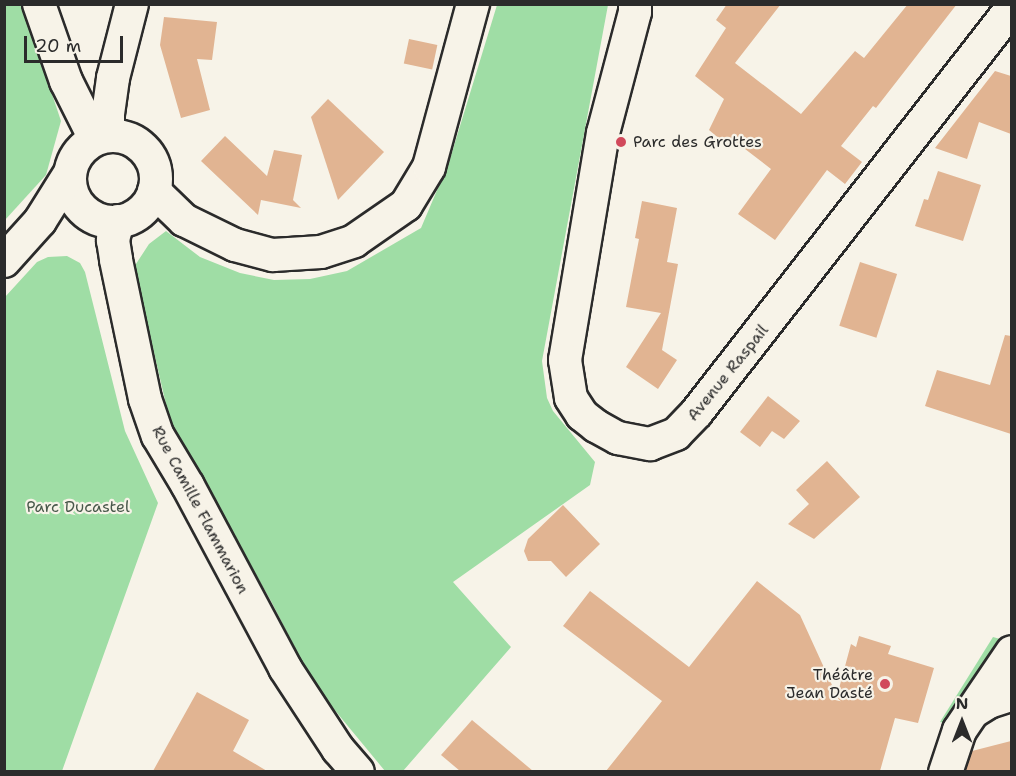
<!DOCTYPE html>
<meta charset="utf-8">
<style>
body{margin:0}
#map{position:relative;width:1016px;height:776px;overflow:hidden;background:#f7f3e8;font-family:"Shantell Sans",sans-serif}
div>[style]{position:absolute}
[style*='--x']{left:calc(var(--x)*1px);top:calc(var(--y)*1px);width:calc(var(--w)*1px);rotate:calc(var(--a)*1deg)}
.green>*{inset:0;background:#9fdda5}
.building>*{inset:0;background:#e1b492;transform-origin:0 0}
.roads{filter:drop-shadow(2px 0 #2b2b2b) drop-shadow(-2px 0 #2b2b2b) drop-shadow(0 2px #2b2b2b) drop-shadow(0 -2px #2b2b2b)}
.street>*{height:32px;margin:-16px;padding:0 16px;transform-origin:16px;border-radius:16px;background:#f7f3e8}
.street>.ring{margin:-16px;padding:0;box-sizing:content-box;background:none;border:32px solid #f7f3e8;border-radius:50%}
.secondary>*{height:33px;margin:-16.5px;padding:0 16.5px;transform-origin:16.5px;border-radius:16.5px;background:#f7f3e8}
.dots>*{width:16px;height:16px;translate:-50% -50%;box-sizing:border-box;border:3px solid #f7f3e8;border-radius:50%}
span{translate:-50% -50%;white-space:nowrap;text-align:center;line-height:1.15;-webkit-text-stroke:4.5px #f7f3e8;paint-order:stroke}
.poi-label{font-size:16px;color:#2b2b2b}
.left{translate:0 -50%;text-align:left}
.right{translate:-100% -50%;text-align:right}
.street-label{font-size:16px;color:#2b2b2b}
.park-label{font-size:16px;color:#48584a}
.frame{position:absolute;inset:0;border:6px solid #2b2b2b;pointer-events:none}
.north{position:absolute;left:932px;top:692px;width:60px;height:60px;-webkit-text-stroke:4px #f7f3e8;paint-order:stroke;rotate:0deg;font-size:16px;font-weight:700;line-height:24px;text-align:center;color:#2b2b2b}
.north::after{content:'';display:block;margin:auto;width:21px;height:27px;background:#2b2b2b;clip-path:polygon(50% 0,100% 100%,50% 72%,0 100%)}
.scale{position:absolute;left:24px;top:36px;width:99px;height:27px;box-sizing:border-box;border:3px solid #2b2b2b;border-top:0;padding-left:8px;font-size:18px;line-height:21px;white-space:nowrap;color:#2b2b2b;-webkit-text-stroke:4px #f7f3e8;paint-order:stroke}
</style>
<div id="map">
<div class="green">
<div style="clip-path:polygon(5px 4px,22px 5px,61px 121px,46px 175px,5px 220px)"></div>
<div style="clip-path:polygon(497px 5px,608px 5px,542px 361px,547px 398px,553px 411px,595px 462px,590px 485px,453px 582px,511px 647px,403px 771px,385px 771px,314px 685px,271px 601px,176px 435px,169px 417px,134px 267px,149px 244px,166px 231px,200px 257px,240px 273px,274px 280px,310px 279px,347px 271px,421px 228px,449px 162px)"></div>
<div style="clip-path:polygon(67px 256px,80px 263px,85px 272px,125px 431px,158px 503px,62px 771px,5px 771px,5px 297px,37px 262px,48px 257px)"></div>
<div style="clip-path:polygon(993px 637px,1007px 641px,950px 725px,940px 722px)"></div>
</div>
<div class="building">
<div style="clip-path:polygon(727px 4px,781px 4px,735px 63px,801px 114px,855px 51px,864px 58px,908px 4px,957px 4px,876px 108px,873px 106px,841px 146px,862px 162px,845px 184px,827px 170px,775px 240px,738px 214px,771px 169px,732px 139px,727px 145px,709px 130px,724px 99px,695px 76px,726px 28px,716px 20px)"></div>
<div style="clip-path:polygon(164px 17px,217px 22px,212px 60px,197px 59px,210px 110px,181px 118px,160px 45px)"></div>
<div style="left:409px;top:39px;width:29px;height:25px;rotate:12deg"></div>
<div style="clip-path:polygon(995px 71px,1011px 76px,1011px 134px,979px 122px,967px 159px,935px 148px)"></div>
<div style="clip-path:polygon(328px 99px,384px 152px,338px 200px,311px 117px)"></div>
<div style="clip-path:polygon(225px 136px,267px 176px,274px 150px,302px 155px,293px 200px,301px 208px,261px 200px,258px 215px,201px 161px)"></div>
<div style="clip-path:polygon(938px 171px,981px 185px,963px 241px,915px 226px,924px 199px,928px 200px)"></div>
<div style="clip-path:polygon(642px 201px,677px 208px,667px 262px,678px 264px,662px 350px,677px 360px,658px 389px,626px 367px,661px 313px,626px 307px,639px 239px,635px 238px)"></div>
<div style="left:860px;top:262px;width:39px;height:67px;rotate:18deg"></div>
<div style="clip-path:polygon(1005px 335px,1011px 336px,1011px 434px,925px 406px,937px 370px,990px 385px)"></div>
<div style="clip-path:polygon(768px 396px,800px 421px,784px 439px,772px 431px,760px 447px,740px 432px)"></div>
<div style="clip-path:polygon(827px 461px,860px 497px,814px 539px,788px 524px,809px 504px,796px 490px)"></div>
<div style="clip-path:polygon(563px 505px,600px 544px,566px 577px,551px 561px,528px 561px,524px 551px,528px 539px)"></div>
<div style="clip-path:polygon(757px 581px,800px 615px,837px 696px,851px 644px,856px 647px,859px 636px,891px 646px,888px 654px,934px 668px,918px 723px,895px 718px,880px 771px,606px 771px,662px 701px,563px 626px,590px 591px,689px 667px)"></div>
<div style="clip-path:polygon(197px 692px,249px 720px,233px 751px,267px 771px,153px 771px)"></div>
<div style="clip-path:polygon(472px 720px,533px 771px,460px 771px,441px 755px)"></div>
<div style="clip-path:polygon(1011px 741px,1011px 771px,965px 771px,972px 751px)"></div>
</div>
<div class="roads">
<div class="street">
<div style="--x:39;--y:4;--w:82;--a:70.7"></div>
<div style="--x:66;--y:81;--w:65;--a:63.4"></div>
<div style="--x:635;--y:4;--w:8;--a:90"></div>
<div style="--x:635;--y:12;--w:125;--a:104.8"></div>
<div style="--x:603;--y:133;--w:230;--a:99.5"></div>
<div style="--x:565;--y:360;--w:38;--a:81"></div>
<div style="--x:571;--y:398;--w:20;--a:57"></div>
<div style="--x:582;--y:415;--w:18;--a:38"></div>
<div style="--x:596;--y:426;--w:25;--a:29"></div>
<div style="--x:618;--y:438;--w:33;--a:11"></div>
<div style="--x:650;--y:444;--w:28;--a:-21"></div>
<div style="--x:676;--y:434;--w:30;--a:-46"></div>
<div style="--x:697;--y:412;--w:512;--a:-52.06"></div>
<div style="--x:108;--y:136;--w:22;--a:-90"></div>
<div style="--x:108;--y:114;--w:36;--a:-82"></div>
<div style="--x:113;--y:78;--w:76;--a:-75.6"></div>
<div class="ring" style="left:70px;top:136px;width:54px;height:54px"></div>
<div style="--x:154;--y:191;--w:42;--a:44"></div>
<div style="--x:184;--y:220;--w:57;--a:26.1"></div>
<div style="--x:235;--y:245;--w:39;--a:15"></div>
<div style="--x:273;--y:255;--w:48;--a:-3.6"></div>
<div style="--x:321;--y:252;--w:35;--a:-18"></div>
<div style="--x:354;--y:241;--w:63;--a:-34.7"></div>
<div style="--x:406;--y:205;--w:44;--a:-58.8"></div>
<div style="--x:429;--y:167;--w:169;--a:-74.9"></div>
<div style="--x:118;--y:221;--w:20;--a:105"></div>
<div style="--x:113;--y:240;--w:20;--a:81"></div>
<div style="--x:116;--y:260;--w:142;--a:78.2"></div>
<div style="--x:145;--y:399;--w:39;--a:71"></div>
<div style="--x:158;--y:436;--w:58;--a:59"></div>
<div style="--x:188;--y:486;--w:206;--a:61.9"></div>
<div style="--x:285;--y:668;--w:97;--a:56.8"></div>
<div style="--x:338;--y:749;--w:30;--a:49"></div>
<div style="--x:4;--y:261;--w:54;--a:-48"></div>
<div style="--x:40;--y:221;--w:57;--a:-58"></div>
<div style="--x:972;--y:711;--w:71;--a:-55.9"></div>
</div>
<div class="secondary">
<div style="--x:945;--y:772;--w:44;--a:-71.6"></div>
<div style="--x:959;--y:730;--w:23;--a:-56"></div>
<div style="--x:972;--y:711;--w:19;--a:-32"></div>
<div style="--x:988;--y:701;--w:25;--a:-18"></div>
</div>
</div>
<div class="dots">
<div style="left:621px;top:142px;background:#d1495b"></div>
<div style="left:885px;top:684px;background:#d1495b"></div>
</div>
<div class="poi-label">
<span class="left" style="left:633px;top:142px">Parc des Grottes</span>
<span class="right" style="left:873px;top:684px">Théâtre<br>Jean Dasté</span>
</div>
<div class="street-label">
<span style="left:728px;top:373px;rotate:-51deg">Avenue Raspail</span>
<span style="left:200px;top:510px;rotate:62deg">Rue Camille Flammarion</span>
</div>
<div class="park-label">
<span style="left:78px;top:507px">Parc Ducastel</span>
</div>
<div class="frame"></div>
<div class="north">N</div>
<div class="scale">20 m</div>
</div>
